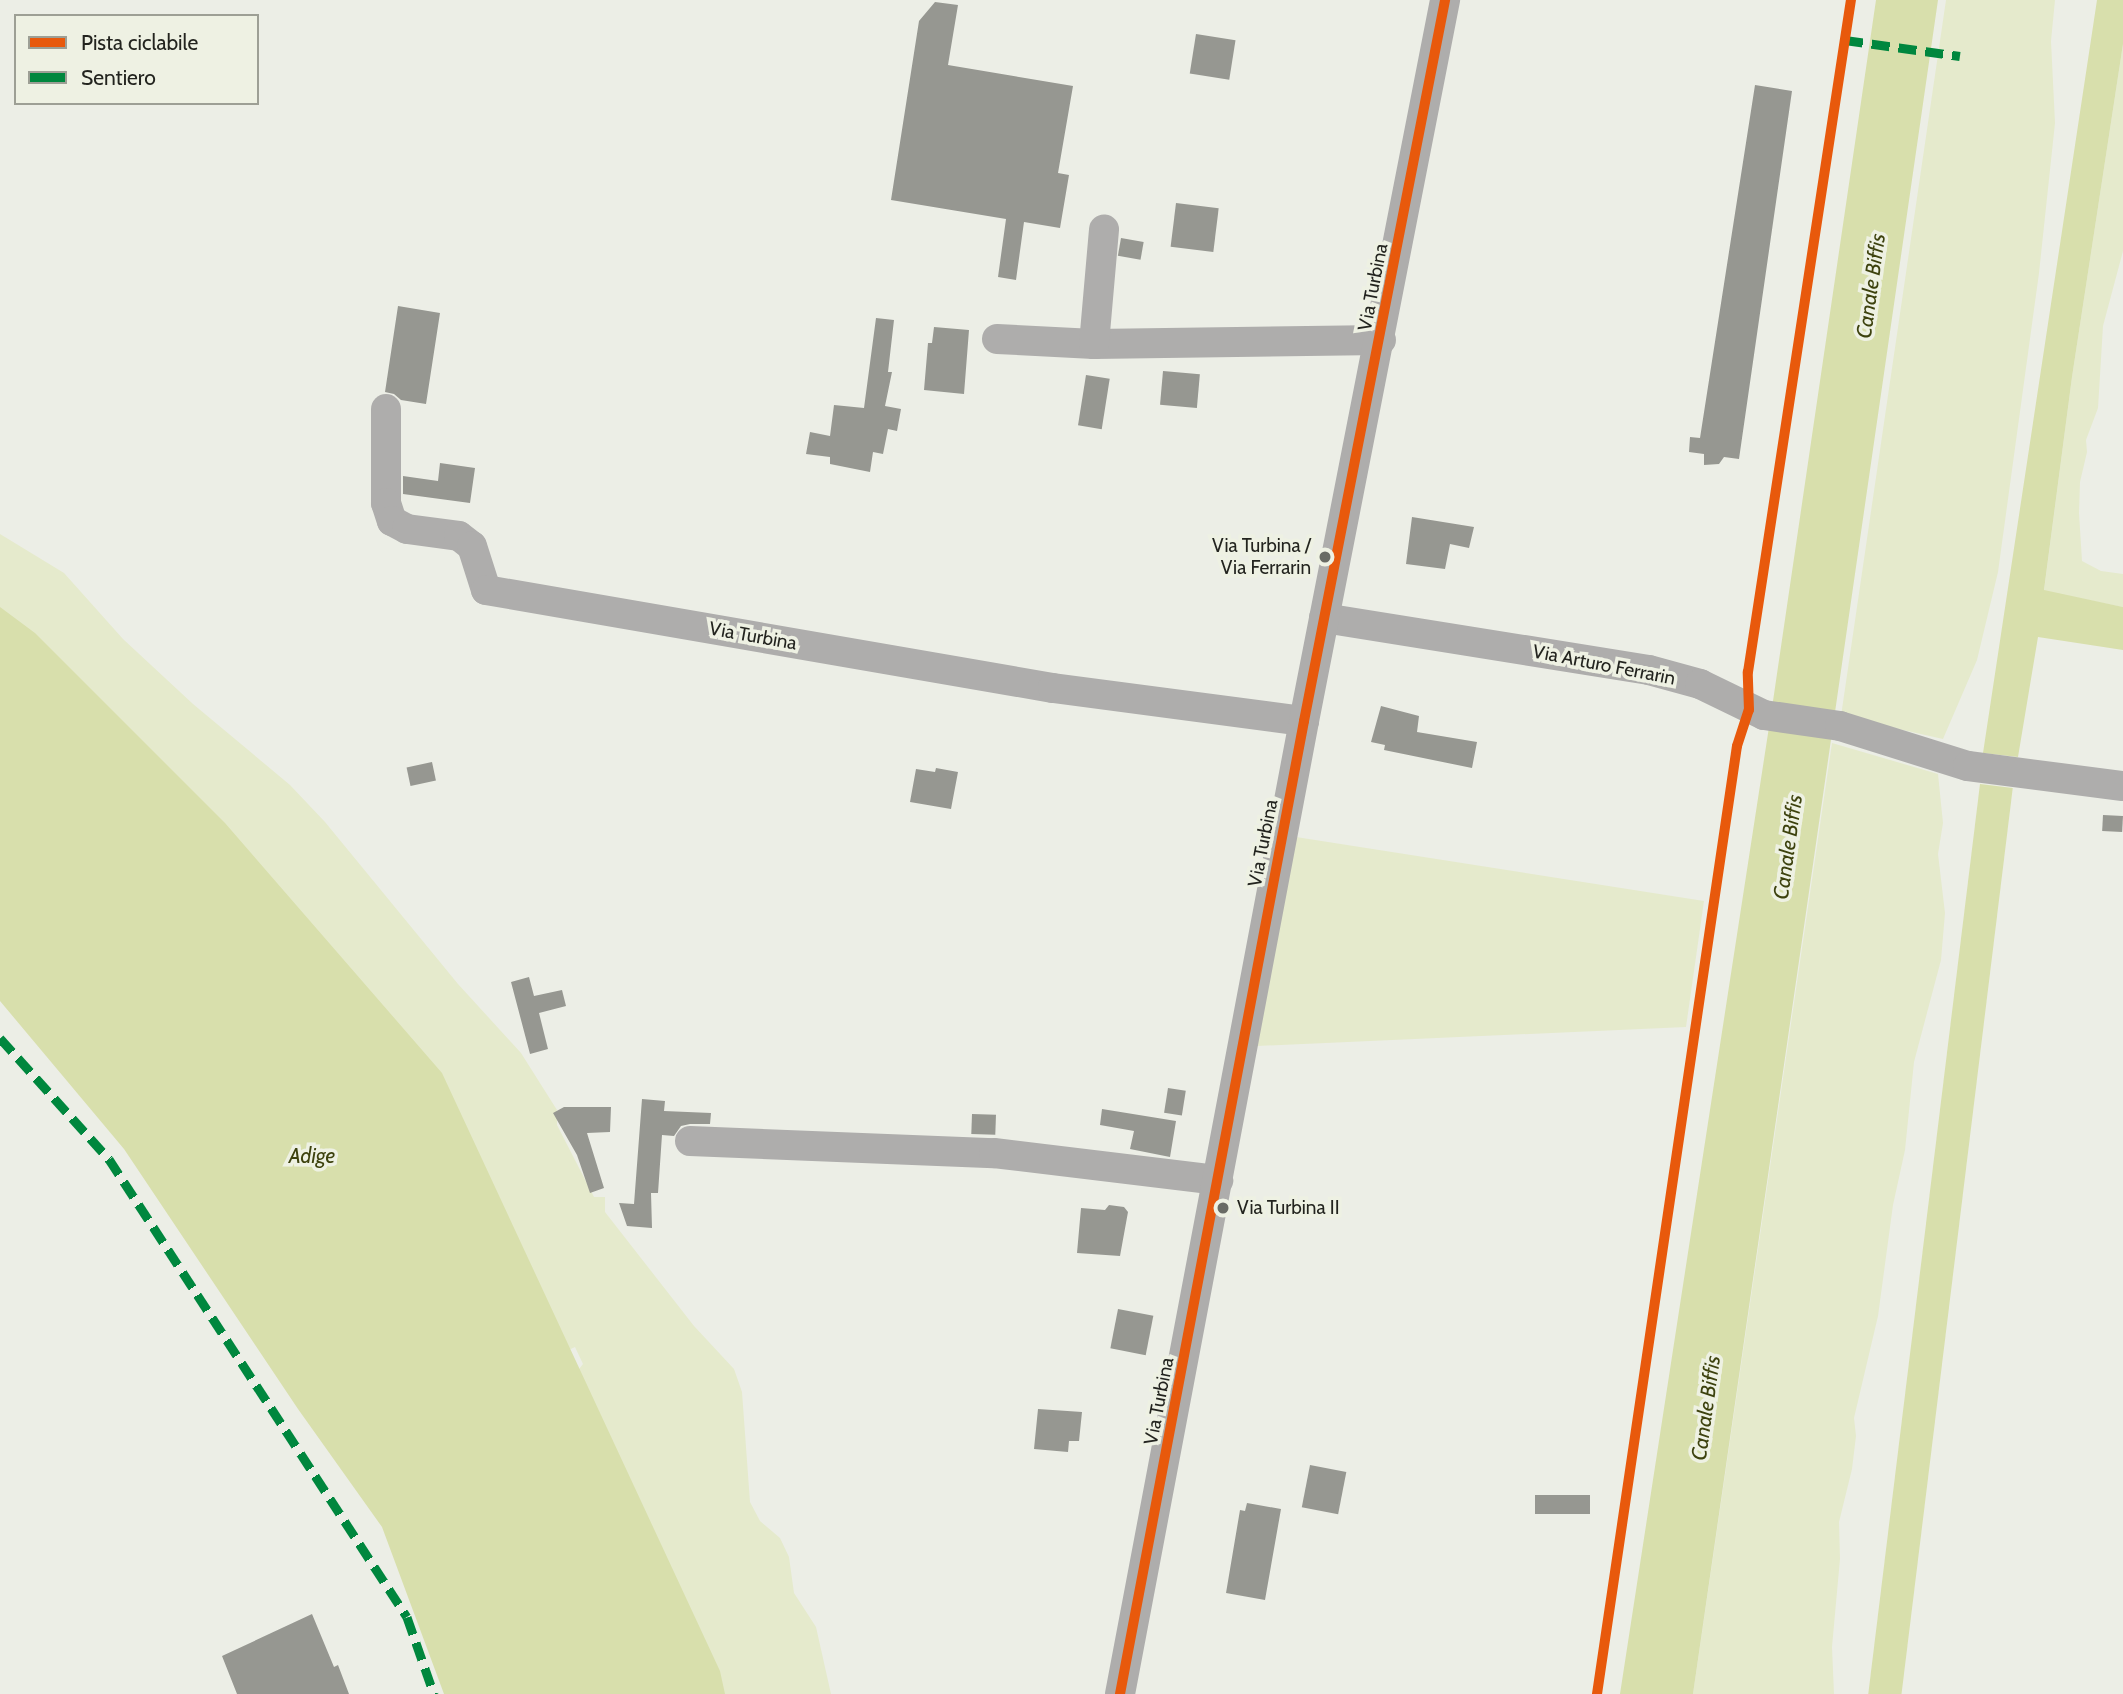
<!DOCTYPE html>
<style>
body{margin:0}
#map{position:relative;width:2123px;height:1694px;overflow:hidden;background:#eceee6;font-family:Cabin,sans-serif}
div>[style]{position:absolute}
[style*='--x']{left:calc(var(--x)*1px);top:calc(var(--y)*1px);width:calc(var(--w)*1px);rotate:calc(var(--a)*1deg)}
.green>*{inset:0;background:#e5eacc}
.water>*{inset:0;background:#d8dfac;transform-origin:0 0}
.building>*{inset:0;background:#969791;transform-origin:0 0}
.minor>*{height:30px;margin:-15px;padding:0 15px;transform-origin:15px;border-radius:15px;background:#aeadac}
.quiet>*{height:9px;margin-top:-4.5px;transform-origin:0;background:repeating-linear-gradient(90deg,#00873e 0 18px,transparent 0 27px)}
.cycleway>*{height:10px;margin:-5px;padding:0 5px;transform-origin:5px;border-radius:5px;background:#e8590c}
.dots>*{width:19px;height:19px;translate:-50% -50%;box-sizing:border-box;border:4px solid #eef1e3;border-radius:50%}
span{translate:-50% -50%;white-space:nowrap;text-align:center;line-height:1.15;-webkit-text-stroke:7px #eef1e3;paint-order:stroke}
.street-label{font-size:19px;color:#23241f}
.poi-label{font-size:19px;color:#23241f}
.right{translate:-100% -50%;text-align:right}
.left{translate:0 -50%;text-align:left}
.water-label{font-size:21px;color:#3d420e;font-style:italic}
.legend{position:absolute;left:14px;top:14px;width:245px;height:91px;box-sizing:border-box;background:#eef1e3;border:2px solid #9d9f95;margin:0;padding:9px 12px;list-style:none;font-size:21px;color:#23241f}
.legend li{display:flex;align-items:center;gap:14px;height:35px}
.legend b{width:35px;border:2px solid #9d9f95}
</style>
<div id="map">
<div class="green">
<div style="clip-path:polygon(1946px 0,2055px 0,2051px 41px,2055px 123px,2039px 273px,1998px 572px,1977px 660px,1943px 739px,1841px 716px)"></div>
<div style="clip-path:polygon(2123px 44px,2123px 251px,2103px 326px,2098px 408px,2086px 440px,2087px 452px,2080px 482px,2079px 513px,2082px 561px,2101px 571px,2123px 574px,2123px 607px,2044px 591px,2072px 377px)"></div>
<div style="clip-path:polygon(0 534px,64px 573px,123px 639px,193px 704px,290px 785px,325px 822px,458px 984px,521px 1053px,557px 1110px,557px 1125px,594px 1197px,605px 1197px,605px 1212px,694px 1326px,734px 1369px,742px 1392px,750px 1502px,760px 1521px,780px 1538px,789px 1557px,794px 1593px,816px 1627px,831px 1694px,695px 1694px,557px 1397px,583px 1364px,575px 1347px,554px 1357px,0 674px)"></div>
<div style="clip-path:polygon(1832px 743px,1938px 774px,1943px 823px,1938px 854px,1945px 913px,1941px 960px,1914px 1062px,1905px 1150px,1893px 1205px,1878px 1316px,1854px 1418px,1856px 1436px,1852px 1469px,1839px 1522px,1840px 1559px,1832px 1647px,1834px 1694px,1693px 1694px)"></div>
<div style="clip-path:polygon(1296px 837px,1704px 901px,1686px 1027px,1257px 1046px)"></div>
</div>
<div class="water">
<div style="clip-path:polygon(1876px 0,1938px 0,1693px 1694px,1620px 1694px,1773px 701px)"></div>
<div style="clip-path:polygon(2097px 0,2123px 0,2123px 44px,2072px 377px,2044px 590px,2123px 607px,2123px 650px,2038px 637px,2018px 757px,1983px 753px)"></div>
<div style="clip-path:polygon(0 607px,35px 633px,225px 823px,442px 1073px,720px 1671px,725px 1694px,444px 1694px,382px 1527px,298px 1409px,124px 1149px,0 1001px)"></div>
<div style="left:1980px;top:784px;width:33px;height:920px;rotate:7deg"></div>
</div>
<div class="building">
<div style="clip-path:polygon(935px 2px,958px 5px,948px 65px,1073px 86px,1058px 173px,1069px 175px,1060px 228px,1024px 222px,1016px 280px,998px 277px,1006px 219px,891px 200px,919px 21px)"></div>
<div style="left:1196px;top:34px;width:40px;height:40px;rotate:9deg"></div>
<div style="clip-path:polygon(1755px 85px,1792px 91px,1739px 459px,1724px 457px,1719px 464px,1704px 465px,1704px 454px,1689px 452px,1690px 437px,1700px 438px)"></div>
<div style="left:1176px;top:203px;width:43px;height:44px;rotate:7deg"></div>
<div style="left:1121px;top:238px;width:23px;height:18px;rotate:10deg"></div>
<div style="clip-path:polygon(398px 306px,440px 313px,426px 404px,401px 400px,394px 394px,385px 392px)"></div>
<div style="clip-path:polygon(876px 318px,894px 320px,888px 372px,892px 372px,885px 406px,901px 409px,897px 431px,888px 429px,883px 454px,873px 452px,870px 472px,830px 464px,830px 457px,806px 454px,810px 432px,830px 436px,834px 405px,864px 408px)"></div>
<div style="clip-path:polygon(934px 327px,969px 330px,964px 394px,924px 390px,928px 343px,932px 343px)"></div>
<div style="left:1163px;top:371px;width:37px;height:34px;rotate:5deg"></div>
<div style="left:1086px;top:375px;width:24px;height:51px;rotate:9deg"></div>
<div style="clip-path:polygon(440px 463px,475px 468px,470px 503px,403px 494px,403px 476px,438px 481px)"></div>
<div style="clip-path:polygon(1412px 517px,1474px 527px,1469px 548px,1450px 544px,1445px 569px,1406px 564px)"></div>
<div style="clip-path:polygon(1381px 706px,1419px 716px,1417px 732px,1477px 742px,1472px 768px,1384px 750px,1385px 745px,1371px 742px)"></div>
<div style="left:432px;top:762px;width:19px;height:26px;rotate:78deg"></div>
<div style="clip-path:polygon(936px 768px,958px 772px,951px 809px,910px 802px,916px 769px,935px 772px)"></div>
<div style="left:2103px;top:815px;width:20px;height:16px;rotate:3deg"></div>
<div style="clip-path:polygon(529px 977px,534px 996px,562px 990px,566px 1006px,539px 1013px,548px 1049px,530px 1054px,511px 982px)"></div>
<div style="left:1168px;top:1088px;width:18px;height:25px;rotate:9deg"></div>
<div style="clip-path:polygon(642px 1099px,665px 1101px,664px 1111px,711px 1113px,710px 1124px,690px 1124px,681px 1126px,674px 1136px,662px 1135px,658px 1193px,651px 1193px,652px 1228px,627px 1226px,619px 1203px,634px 1204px)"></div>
<div style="clip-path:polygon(564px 1107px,611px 1107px,610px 1132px,587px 1133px,604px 1188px,590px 1193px,577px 1155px,553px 1113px)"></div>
<div style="clip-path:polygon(1102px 1109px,1176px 1121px,1170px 1157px,1130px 1149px,1134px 1131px,1100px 1125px)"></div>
<div style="left:972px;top:1114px;width:24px;height:20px;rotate:2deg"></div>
<div style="clip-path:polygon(1109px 1205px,1124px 1207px,1128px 1212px,1120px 1256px,1077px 1253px,1081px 1208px,1105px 1210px)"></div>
<div style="left:1118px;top:1309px;width:36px;height:40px;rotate:11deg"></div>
<div style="clip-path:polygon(1038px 1409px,1082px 1412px,1079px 1441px,1069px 1441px,1068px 1452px,1034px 1449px)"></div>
<div style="left:1310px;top:1465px;width:37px;height:43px;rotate:11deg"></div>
<div style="left:1535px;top:1495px;width:55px;height:19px"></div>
<div style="clip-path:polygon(1247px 1503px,1281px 1509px,1265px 1600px,1226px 1593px,1240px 1510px,1245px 1511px)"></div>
<div style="clip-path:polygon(312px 1614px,334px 1667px,338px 1665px,349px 1694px,237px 1694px,222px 1656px)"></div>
</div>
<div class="minor">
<div style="--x:997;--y:339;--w:97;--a:3"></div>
<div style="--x:1094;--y:344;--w:287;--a:-0.8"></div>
<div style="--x:1094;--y:344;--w:115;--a:-85"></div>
<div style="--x:386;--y:409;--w:94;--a:90"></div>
<div style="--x:386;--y:503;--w:19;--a:72"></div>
<div style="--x:392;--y:521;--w:17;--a:28"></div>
<div style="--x:407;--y:529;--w:52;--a:7.7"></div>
<div style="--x:459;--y:536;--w:16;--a:38"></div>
<div style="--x:472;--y:546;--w:46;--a:72.3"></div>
<div style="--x:486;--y:590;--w:575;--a:9.81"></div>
<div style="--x:1053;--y:688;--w:253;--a:7.5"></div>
<div style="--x:1324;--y:618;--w:329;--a:9.1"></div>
<div style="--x:1649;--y:670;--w:53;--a:15.4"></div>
<div style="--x:1700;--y:684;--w:71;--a:25.8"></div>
<div style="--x:1764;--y:715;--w:77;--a:8.2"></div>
<div style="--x:1840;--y:726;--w:134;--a:17.4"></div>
<div style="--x:1968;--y:766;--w:156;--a:7.4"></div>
<div style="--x:690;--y:1141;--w:304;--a:2.3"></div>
<div style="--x:994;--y:1153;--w:226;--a:6.9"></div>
<div style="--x:1120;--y:1694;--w:990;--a:-79.29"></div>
<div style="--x:1304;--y:721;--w:735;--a:-78.93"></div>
</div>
<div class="quiet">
<div style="--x:1845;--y:40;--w:116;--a:7.9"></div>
<div style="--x:0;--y:1038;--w:163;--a:48"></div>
<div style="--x:109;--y:1159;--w:546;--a:56.95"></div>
<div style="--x:407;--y:1617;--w:82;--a:70.7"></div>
</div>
<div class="cycleway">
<div style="--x:1120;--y:1694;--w:990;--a:-79.29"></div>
<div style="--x:1304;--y:721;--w:735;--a:-78.93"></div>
<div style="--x:1597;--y:1694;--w:958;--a:-81.6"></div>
<div style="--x:1737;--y:746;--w:38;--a:-72"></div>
<div style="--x:1749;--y:710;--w:38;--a:-92"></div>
<div style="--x:1748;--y:672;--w:680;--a:-81.29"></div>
</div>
<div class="dots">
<div style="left:1325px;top:557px;background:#696b65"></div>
<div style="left:1223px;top:1208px;background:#696b65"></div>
</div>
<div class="street-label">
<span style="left:1373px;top:287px;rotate:-79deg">Via Turbina</span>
<span style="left:753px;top:636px;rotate:10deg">Via Turbina</span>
<span style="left:1604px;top:665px;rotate:11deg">Via Arturo Ferrarin</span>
<span style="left:1263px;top:843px;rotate:-79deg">Via Turbina</span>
<span style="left:1159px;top:1401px;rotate:-79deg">Via Turbina</span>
</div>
<div class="poi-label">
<span class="right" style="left:1311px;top:557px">Via Turbina /<br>Via Ferrarin</span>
<span class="left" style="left:1237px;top:1208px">Via Turbina II</span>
</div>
<div class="water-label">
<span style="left:1871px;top:286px;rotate:-82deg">Canale Biffis</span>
<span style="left:1788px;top:847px;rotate:-82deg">Canale Biffis</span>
<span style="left:312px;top:1156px">Adige</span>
<span style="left:1706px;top:1408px;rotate:-82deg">Canale Biffis</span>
</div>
<ul class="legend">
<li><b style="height:9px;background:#e8590c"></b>Pista ciclabile</li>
<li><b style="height:9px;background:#00873e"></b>Sentiero</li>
</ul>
</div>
